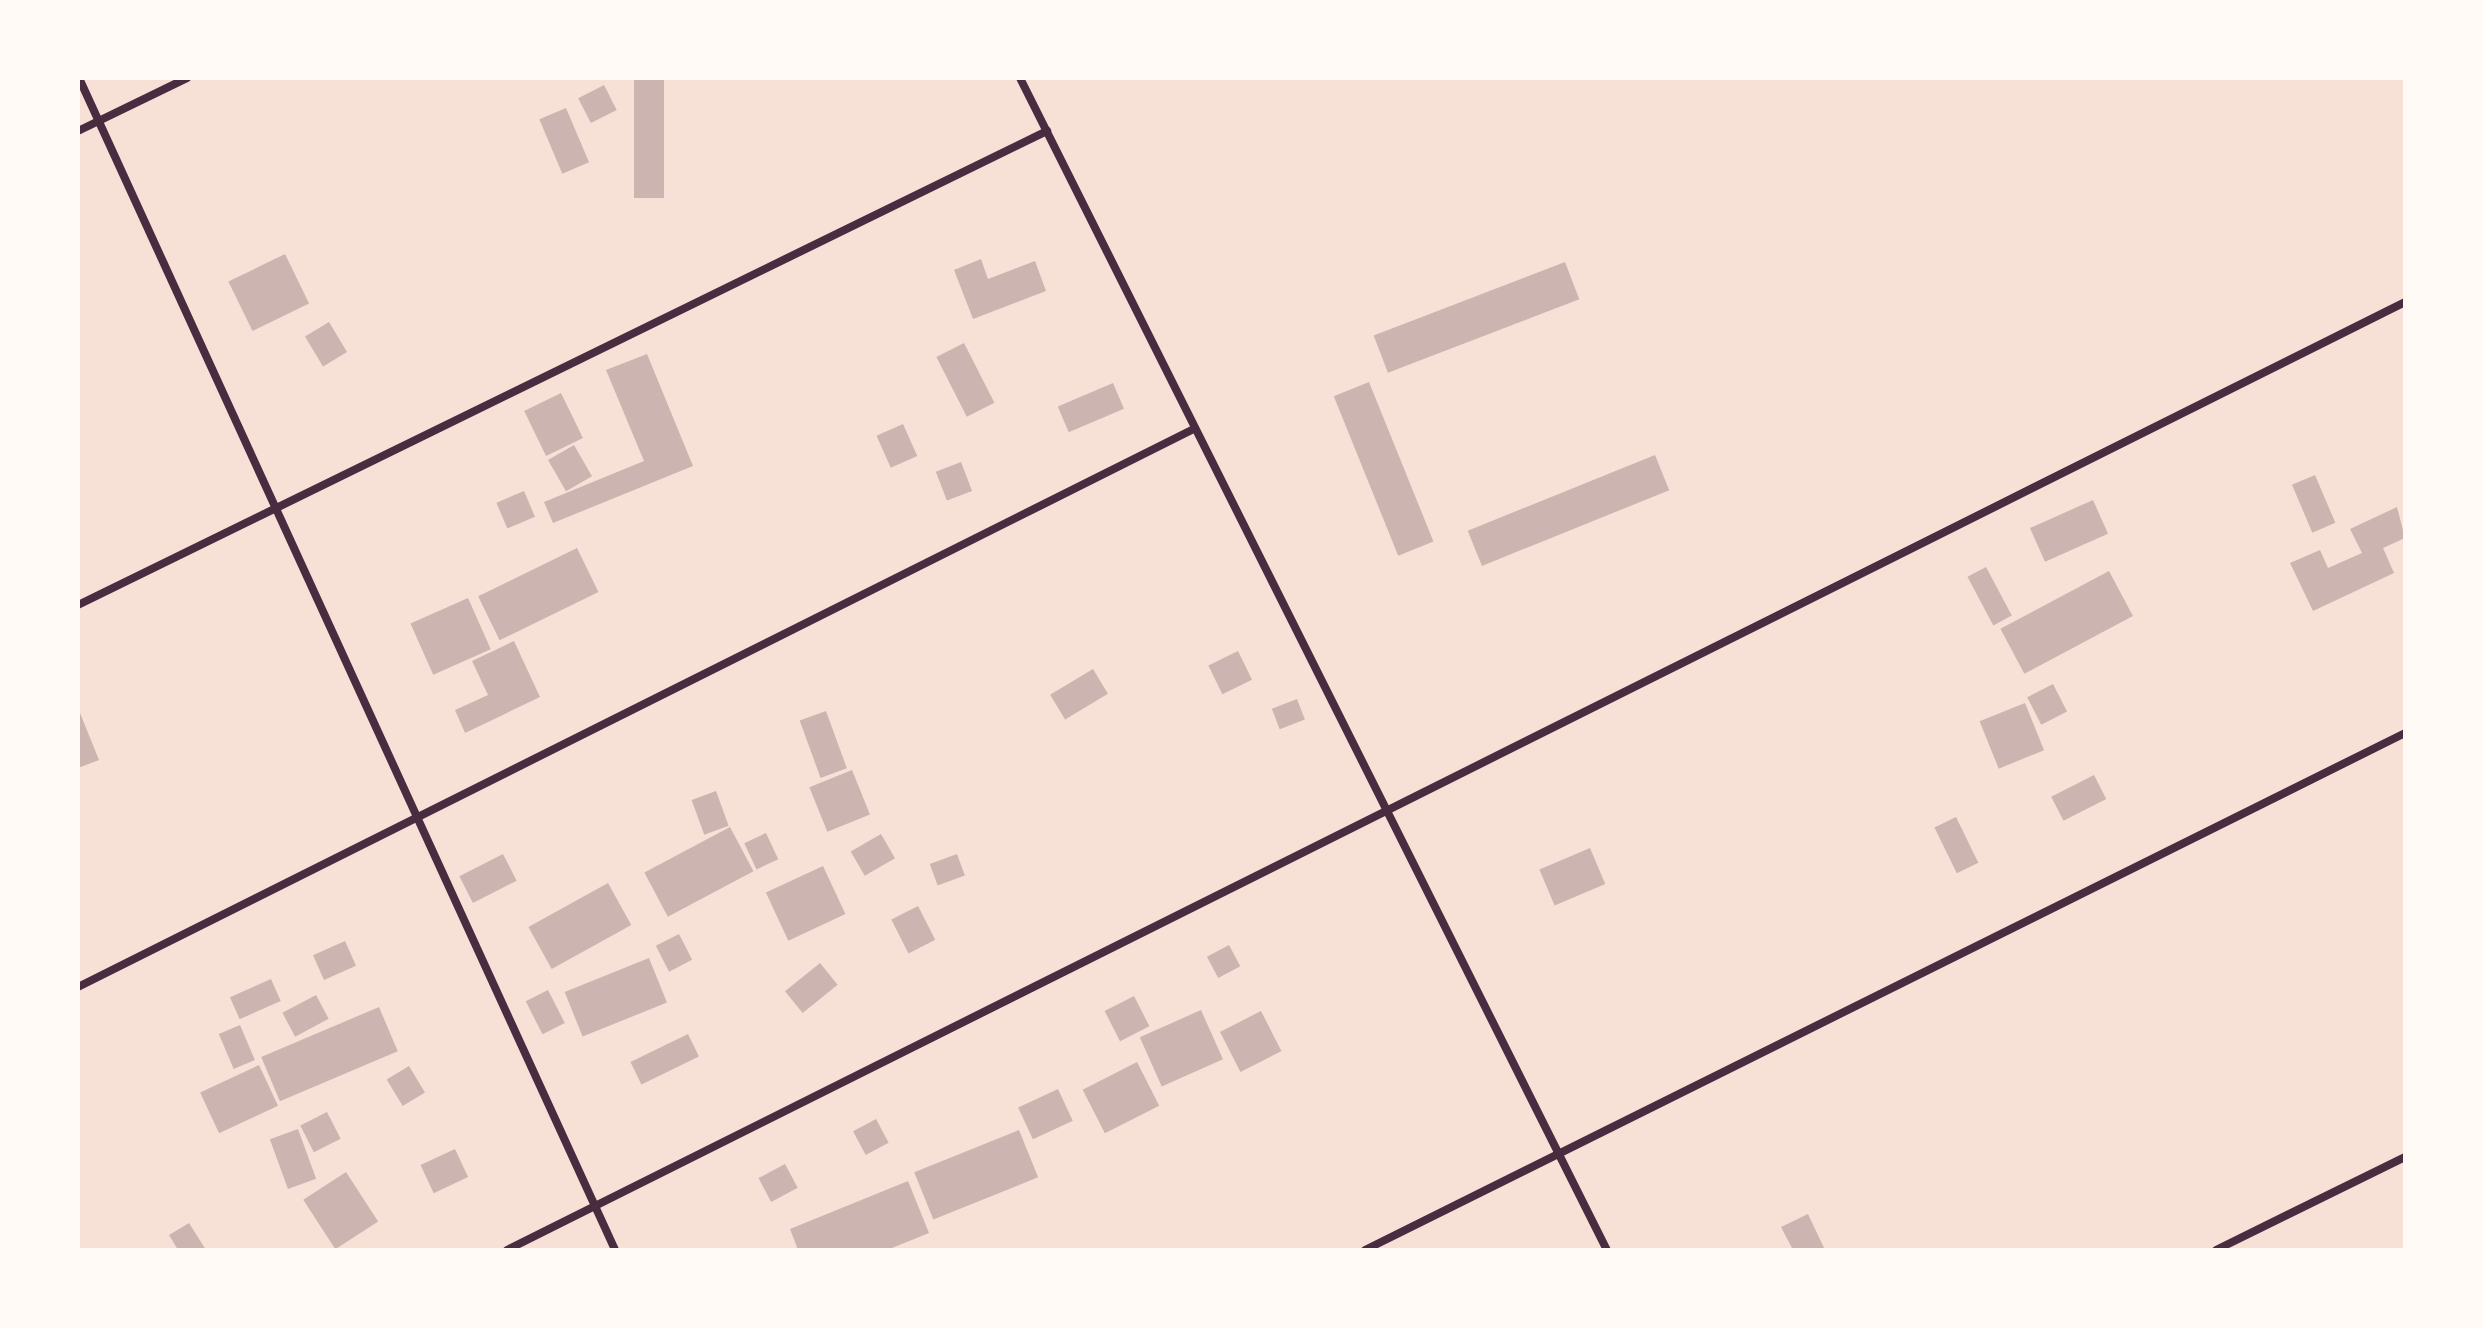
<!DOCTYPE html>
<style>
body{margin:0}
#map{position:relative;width:2483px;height:1328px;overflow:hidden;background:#f7e1d7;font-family:Ubuntu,sans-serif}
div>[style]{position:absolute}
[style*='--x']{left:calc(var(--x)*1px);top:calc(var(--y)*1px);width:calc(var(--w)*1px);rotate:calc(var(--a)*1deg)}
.building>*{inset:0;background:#ccb4b1;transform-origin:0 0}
.minor>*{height:8px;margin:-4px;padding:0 4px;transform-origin:4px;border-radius:4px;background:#4a2c40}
span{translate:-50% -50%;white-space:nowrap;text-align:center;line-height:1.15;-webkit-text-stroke:8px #fffaf5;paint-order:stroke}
.frame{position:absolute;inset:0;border:80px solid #fffaf5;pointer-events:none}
</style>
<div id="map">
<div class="building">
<div style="left:634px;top:78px;width:30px;height:120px"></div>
<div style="left:604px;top:85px;width:28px;height:29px;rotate:63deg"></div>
<div style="left:566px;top:108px;width:59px;height:29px;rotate:67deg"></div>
<div style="left:285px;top:254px;width:55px;height:63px;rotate:64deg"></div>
<div style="clip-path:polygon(981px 259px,988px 279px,1035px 261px,1046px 291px,973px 319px,954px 270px)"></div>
<div style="left:1565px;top:262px;width:40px;height:205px;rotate:69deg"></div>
<div style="left:329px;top:322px;width:35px;height:28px;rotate:59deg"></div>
<div style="left:964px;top:343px;width:67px;height:31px;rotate:63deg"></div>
<div style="clip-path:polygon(647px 354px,693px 466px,553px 523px,544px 502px,644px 461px,606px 370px)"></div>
<div style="left:1369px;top:382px;width:172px;height:38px;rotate:68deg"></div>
<div style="left:1113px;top:383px;width:28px;height:60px;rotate:67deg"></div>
<div style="left:561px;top:393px;width:50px;height:41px;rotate:64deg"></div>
<div style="left:903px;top:424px;width:35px;height:29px;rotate:66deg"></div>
<div style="left:574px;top:445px;width:36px;height:30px;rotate:60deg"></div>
<div style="left:1655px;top:455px;width:38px;height:202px;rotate:68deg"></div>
<div style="left:961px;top:462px;width:31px;height:27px;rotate:69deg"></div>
<div style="left:2315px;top:475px;width:52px;height:25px;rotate:67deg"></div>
<div style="left:524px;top:491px;width:28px;height:30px;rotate:67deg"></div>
<div style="left:2093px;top:500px;width:37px;height:69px;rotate:66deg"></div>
<div style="clip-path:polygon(2397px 507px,2405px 538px,2383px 548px,2394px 573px,2313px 611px,2290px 563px,2320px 550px,2328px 568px,2362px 553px,2350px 529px)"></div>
<div style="left:577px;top:548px;width:49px;height:110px;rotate:64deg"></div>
<div style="left:1986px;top:567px;width:55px;height:21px;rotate:62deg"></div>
<div style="left:2109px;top:571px;width:51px;height:123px;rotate:62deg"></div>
<div style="left:468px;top:598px;width:56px;height:63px;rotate:66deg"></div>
<div style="clip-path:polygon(514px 641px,540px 697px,465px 733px,455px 710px,488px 695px,472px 661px)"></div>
<div style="left:1238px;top:651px;width:32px;height:33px;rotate:64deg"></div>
<div style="left:1093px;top:669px;width:29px;height:50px;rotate:59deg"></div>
<div style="left:2053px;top:684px;width:31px;height:29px;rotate:63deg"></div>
<div style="left:1297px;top:699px;width:22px;height:27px;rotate:69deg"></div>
<div style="left:2025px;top:703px;width:51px;height:49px;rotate:68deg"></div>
<div style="clip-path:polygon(78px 708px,99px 760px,78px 768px)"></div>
<div style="left:826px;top:711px;width:61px;height:28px;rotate:70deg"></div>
<div style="left:852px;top:770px;width:48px;height:46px;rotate:68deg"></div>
<div style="left:2094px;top:775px;width:27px;height:48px;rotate:63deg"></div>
<div style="left:716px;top:791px;width:37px;height:26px;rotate:70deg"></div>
<div style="left:1956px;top:817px;width:51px;height:24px;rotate:64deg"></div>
<div style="left:730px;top:827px;width:50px;height:97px;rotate:62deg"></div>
<div style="left:766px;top:833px;width:29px;height:24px;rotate:65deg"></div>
<div style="left:881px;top:834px;width:28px;height:35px;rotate:60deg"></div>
<div style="left:1590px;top:848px;width:39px;height:55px;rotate:67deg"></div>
<div style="left:503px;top:854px;width:30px;height:49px;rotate:63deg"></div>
<div style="left:957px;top:854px;width:23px;height:29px;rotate:70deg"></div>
<div style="left:823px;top:866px;width:53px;height:63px;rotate:65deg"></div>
<div style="left:608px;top:883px;width:48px;height:91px;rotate:61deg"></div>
<div style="left:918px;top:906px;width:38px;height:30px;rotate:63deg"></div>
<div style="left:679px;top:934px;width:29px;height:26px;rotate:63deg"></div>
<div style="left:345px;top:941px;width:27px;height:35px;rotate:66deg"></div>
<div style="left:1229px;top:945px;width:24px;height:25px;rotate:62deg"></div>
<div style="left:649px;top:958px;width:48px;height:91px;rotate:68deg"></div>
<div style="left:820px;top:963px;width:28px;height:45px;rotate:51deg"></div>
<div style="left:271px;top:979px;width:24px;height:45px;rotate:66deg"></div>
<div style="left:548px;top:990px;width:37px;height:25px;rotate:63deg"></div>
<div style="left:316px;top:995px;width:27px;height:38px;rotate:62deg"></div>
<div style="left:1134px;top:996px;width:34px;height:33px;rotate:63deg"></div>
<div style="left:379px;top:1007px;width:48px;height:128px;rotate:67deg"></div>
<div style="left:1201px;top:1010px;width:54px;height:67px;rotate:66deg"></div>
<div style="left:1261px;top:1011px;width:45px;height:46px;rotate:63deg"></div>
<div style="left:240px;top:1025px;width:38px;height:23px;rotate:67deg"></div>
<div style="left:688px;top:1034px;width:25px;height:64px;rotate:64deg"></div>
<div style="left:1137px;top:1062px;width:49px;height:61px;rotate:63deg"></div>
<div style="left:259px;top:1065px;width:45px;height:65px;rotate:65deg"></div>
<div style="left:409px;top:1066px;width:31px;height:26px;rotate:59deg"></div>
<div style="left:1058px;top:1089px;width:35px;height:44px;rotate:65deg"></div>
<div style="left:327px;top:1112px;width:30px;height:30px;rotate:63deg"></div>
<div style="left:876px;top:1119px;width:27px;height:26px;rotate:62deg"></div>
<div style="left:298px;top:1129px;width:53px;height:30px;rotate:70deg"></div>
<div style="left:1019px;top:1130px;width:51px;height:113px;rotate:68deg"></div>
<div style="left:455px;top:1149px;width:31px;height:38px;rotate:65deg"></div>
<div style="left:785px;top:1164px;width:27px;height:30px;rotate:62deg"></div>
<div style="left:346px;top:1172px;width:59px;height:51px;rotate:57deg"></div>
<div style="clip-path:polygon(908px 1181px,929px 1233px,887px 1250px,798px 1250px,790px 1229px)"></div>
<div style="clip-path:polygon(1808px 1214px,1825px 1250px,1793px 1250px,1781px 1227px)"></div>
<div style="clip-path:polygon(189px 1223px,206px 1250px,178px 1250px,169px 1235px)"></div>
</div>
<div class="minor">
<div style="--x:79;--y:78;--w:1289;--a:65.42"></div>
<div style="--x:1020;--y:78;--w:1311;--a:63.4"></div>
<div style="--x:78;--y:131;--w:121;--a:-25.9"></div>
<div style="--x:78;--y:605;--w:1079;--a:-26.07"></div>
<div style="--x:78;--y:987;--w:1248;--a:-26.57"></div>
<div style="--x:507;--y:1250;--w:2122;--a:-26.54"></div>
<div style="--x:1365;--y:1250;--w:1161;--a:-26.43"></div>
<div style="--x:2216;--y:1250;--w:211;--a:-26.2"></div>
</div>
<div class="frame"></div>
</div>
